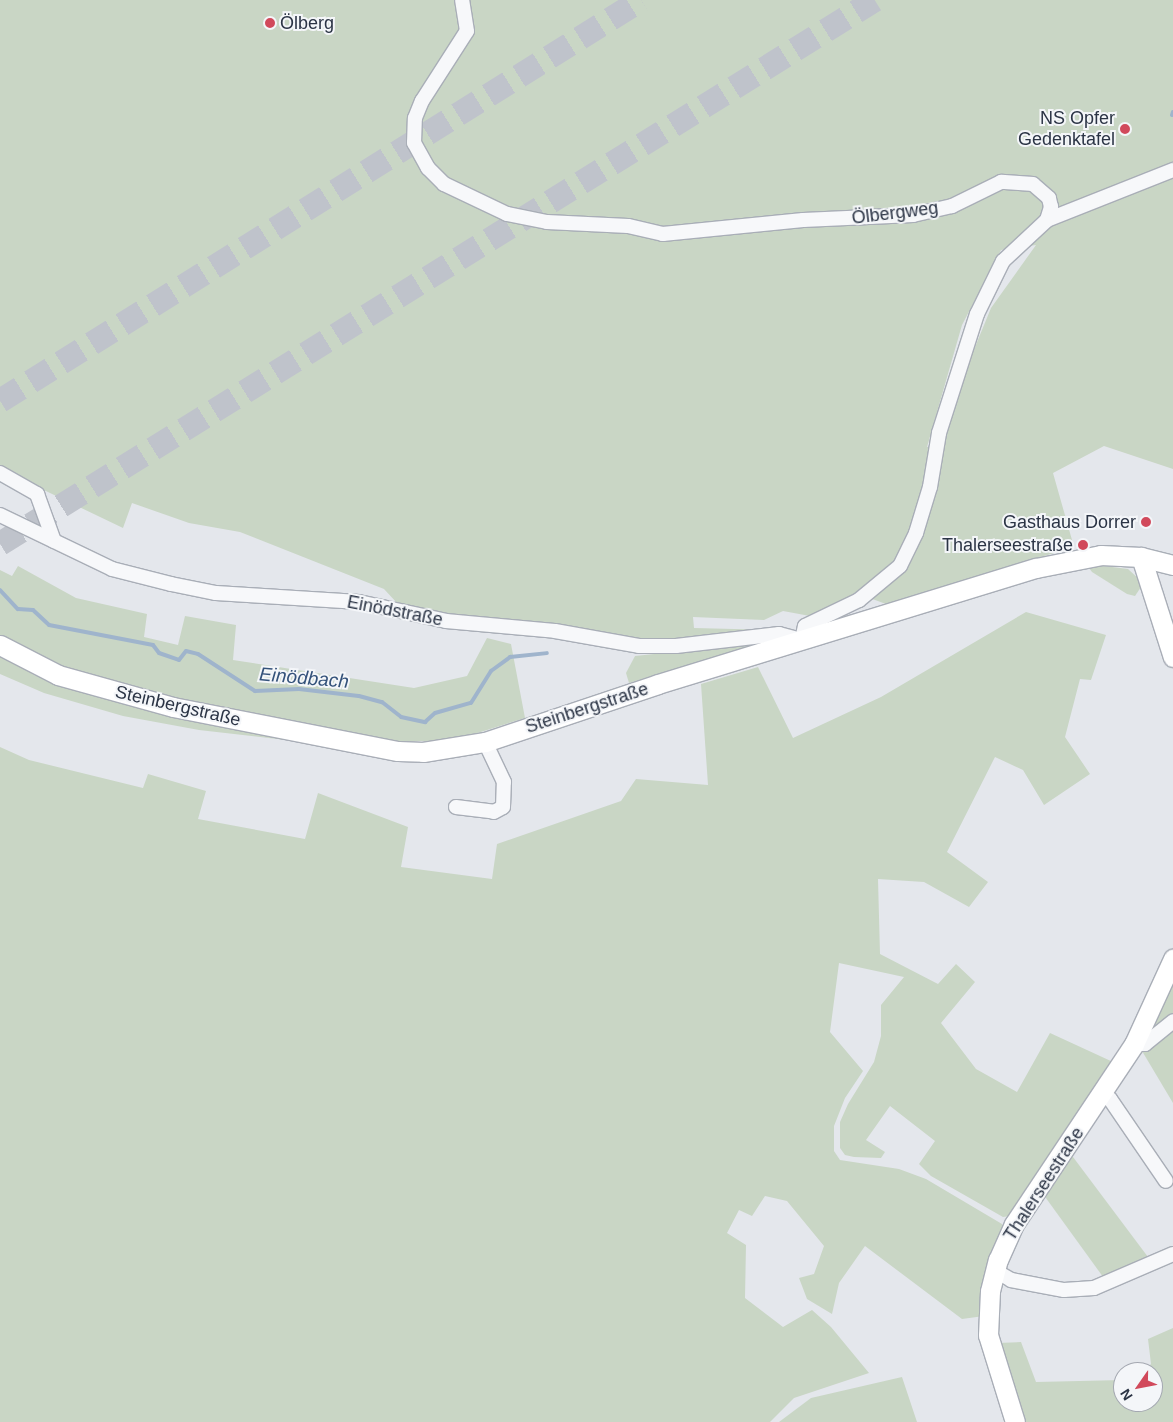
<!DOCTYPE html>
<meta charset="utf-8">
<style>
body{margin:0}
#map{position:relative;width:1173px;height:1422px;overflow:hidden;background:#e4e7ec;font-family:Helvetica,sans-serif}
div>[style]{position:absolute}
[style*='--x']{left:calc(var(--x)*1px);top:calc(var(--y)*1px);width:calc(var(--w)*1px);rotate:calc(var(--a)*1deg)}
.green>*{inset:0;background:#c9d6c5}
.stream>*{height:4px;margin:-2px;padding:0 2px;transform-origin:2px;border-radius:2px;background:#9fb4cc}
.motorway-tunnel>*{height:24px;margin-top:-12px;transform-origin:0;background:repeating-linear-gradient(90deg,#bfc3cb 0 24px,transparent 0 36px)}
.roads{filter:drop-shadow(1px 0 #a9aeb7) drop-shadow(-1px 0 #a9aeb7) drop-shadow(0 1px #a9aeb7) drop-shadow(0 -1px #a9aeb7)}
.minor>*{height:14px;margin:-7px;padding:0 7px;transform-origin:7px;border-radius:7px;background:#f7f8fa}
.secondary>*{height:19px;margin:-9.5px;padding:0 9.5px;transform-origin:9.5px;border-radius:9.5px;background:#fff}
.dots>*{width:14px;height:14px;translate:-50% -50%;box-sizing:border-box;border:2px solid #f4f6f9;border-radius:50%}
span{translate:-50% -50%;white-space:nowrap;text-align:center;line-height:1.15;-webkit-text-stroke:4px #f4f6f9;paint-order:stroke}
.poi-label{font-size:18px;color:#2b3445}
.left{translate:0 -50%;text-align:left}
.right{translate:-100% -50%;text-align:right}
.street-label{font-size:18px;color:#2b3445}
.water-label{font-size:19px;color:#34527a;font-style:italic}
.north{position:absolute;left:1113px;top:1362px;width:50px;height:50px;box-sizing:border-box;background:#f4f6f9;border:1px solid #a4a8b1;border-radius:50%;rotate:237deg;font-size:14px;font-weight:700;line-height:20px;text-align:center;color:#2b3445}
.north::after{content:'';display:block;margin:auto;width:18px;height:22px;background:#d1495b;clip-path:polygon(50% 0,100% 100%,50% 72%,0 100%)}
</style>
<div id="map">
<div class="green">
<div style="clip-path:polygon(evenodd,0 0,1173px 0,1173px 469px,1104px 446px,1053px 473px,1074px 547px,886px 604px,856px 593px,810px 616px,783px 611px,764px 620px,693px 617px,694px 628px,770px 630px,717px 638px,641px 642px,448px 618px,397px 603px,384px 589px,240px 532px,189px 523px,132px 503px,123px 528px,0 469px,0 0,1036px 245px,991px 308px,959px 386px,944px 446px,927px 447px,962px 325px,1001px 250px,1036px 245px)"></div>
<div style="clip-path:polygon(1096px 565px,1128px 569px,1140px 580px,1141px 587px,1135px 596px,1127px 594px,1092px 572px,1089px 568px)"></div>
<div style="clip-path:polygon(18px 566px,76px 598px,147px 614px,144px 637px,178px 645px,185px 616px,236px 625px,233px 660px,414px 688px,467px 676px,487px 638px,511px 644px,525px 718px,468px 736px,432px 741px,398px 741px,207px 708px,55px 665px,0 635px,0 570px,12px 576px)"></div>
<div style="clip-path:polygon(1026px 612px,1106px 635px,1091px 680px,1080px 679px,1065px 737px,1090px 774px,1044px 805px,1023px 770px,995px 757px,947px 852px,988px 882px,969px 907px,924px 882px,878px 879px,880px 954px,938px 984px,956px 964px,975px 982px,941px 1023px,976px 1069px,1017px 1092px,1050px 1033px,1113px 1062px,1010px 1216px,1003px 1217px,931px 1176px,919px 1164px,935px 1141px,890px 1106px,866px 1140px,885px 1152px,881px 1158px,854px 1157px,845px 1155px,840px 1148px,840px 1122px,848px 1104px,874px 1062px,881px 1036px,881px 1005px,904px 977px,839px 963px,830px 1032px,863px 1071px,845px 1098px,834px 1126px,834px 1151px,840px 1160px,899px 1169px,926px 1179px,1002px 1224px,1004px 1228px,984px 1316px,962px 1319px,865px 1246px,839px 1283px,832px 1314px,807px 1299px,799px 1278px,814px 1274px,824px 1246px,787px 1201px,765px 1196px,752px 1216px,739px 1210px,727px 1233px,746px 1245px,745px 1298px,783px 1327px,812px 1310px,831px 1327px,869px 1373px,794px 1398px,770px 1422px,0 1422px,0 747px,29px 760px,143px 788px,148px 774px,206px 791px,198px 819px,305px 839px,318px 793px,408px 827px,401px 867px,492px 879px,497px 844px,621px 801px,636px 779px,708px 785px,701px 684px,758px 667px,793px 738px,881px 697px)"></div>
<div style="clip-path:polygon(759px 643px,629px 683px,626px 673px,635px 656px)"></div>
<div style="clip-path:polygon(0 654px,34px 675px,105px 699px,288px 738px,286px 740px,199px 730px,123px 716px,44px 693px,0 674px)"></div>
<div style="clip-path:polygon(1173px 977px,1173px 1016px,1147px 1037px)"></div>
<div style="clip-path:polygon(1173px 1025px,1173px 1103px,1142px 1051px)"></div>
<div style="clip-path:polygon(1070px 1153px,1151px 1261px,1106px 1281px,1043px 1194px)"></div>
<div style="clip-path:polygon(1173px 1328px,1173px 1422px,1023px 1422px,997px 1343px,1021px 1342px,1036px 1382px,1123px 1380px,1123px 1402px,1153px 1402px,1153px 1372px,1143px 1372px,1151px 1364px,1148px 1339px)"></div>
<div style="clip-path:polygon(902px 1377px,917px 1422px,779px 1422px,811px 1398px)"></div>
</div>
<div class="stream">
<div style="--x:1172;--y:115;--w:3;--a:-72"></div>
<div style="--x:0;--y:590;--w:26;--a:47"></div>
<div style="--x:18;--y:609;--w:15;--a:4"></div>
<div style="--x:33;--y:610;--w:22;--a:43"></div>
<div style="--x:49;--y:625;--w:106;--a:10.9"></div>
<div style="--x:153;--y:645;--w:10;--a:53"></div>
<div style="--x:159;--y:653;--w:21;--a:19"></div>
<div style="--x:179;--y:660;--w:11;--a:-52"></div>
<div style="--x:186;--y:651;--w:12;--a:14"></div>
<div style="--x:198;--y:654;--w:68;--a:33"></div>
<div style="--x:255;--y:691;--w:44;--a:-2.6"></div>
<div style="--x:299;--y:689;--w:60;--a:6.7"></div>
<div style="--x:359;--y:696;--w:24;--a:15"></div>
<div style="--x:382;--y:702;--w:24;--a:38"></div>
<div style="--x:401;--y:717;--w:25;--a:12"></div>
<div style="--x:425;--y:722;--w:13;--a:-42"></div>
<div style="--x:435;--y:713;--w:37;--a:-16"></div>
<div style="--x:471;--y:703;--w:38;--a:-58"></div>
<div style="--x:491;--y:671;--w:24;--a:-36"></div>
<div style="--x:510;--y:657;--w:37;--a:-6"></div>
</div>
<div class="motorway-tunnel">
<div style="--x:0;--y:401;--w:756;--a:-32.03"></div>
<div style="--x:0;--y:544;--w:1030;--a:-31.87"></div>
</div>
<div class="roads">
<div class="minor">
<div style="--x:1047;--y:220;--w:136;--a:-21.6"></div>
<div style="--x:0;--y:473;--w:43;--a:29.6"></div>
<div style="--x:37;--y:494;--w:50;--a:70.1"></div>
<div style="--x:0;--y:515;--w:124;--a:25.7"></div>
<div style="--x:112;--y:569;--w:61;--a:14.3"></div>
<div style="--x:171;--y:584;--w:46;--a:11.3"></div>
<div style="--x:216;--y:593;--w:143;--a:3.6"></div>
<div style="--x:359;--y:602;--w:89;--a:12.3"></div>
<div style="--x:446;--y:621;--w:109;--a:5.2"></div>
<div style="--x:555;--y:631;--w:85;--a:10.1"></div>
<div style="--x:639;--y:646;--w:37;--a:0"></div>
<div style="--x:676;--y:646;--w:104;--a:-6.6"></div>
<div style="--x:779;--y:634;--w:24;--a:15"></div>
<div style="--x:802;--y:640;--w:14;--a:-78"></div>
<div style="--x:805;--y:626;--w:60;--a:-25.7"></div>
<div style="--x:859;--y:600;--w:53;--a:-39.7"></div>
<div style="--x:900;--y:566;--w:37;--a:-64"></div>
<div style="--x:916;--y:533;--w:48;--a:-73.1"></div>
<div style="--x:930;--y:487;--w:55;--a:-80.5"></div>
<div style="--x:939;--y:433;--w:125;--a:-72.3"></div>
<div style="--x:977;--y:314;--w:59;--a:-63.9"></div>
<div style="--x:1003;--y:261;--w:60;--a:-43"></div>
<div style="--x:1047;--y:220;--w:14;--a:-73"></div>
<div style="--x:1051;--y:207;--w:9;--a:-103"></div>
<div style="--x:1049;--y:198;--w:21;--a:-139"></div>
<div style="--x:1033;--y:184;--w:32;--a:-176"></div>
<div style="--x:1001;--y:182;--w:55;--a:153.9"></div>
<div style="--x:952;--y:206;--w:40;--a:167"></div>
<div style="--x:913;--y:215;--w:110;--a:177.4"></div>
<div style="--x:803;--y:220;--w:141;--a:174.3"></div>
<div style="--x:663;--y:234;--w:36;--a:-167"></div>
<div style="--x:628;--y:226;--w:81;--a:-177.2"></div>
<div style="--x:547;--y:222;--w:41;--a:-168.7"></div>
<div style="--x:507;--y:214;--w:70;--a:-154.5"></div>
<div style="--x:444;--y:184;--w:23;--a:-135"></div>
<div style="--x:428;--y:168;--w:29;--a:-119"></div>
<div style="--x:414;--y:143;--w:25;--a:-88"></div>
<div style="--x:415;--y:118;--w:18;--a:-68"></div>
<div style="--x:422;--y:101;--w:83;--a:-57.3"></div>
<div style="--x:467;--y:31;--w:31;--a:-99"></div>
<div style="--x:456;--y:807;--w:38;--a:7"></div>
<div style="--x:494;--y:812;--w:10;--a:-29"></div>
<div style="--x:503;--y:807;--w:25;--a:-88"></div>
<div style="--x:504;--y:782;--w:44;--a:-115.4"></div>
<div style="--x:1134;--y:1044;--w:11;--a:0"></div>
<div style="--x:1145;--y:1044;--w:36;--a:-39"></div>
<div style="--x:1102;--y:1095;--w:9;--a:27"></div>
<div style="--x:1110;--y:1099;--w:99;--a:55.7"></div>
<div style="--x:994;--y:1270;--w:20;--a:30"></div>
<div style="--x:1011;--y:1280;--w:54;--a:10.7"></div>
<div style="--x:1064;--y:1290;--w:30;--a:-4"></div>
<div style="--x:1094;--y:1288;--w:86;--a:-23.3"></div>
</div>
<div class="secondary">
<div style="--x:1141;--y:557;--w:105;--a:72.3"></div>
<div style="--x:0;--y:645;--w:65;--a:27.3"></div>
<div style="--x:58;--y:675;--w:119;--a:15.5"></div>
<div style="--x:173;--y:707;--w:229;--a:11.1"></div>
<div style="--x:398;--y:751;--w:25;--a:2"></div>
<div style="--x:423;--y:752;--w:63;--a:-9.2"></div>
<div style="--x:485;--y:742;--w:182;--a:-18.5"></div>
<div style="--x:658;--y:684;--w:395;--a:-17.1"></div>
<div style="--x:1036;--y:568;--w:66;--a:-11.3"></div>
<div style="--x:1101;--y:555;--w:40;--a:2.9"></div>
<div style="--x:1141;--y:557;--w:33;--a:14"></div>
<div style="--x:1015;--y:1422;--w:91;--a:-107.2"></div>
<div style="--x:988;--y:1335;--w:44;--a:-87.4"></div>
<div style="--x:990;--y:1291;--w:32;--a:-76"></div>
<div style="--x:998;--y:1260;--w:39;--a:-66"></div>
<div style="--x:1014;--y:1224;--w:216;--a:-56.3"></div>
<div style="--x:1134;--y:1044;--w:94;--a:-65.4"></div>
</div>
</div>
<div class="dots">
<div style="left:270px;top:23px;background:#d1495b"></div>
<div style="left:1125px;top:129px;background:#d1495b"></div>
<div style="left:1146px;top:522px;background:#d1495b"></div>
<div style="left:1083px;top:545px;background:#d1495b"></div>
</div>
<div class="poi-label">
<span class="left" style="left:280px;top:23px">Ölberg</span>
<span class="right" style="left:1115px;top:129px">NS Opfer<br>Gedenktafel</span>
<span class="right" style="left:1136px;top:522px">Gasthaus Dorrer</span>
<span class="right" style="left:1073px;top:545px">Thalerseestraße</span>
</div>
<div class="street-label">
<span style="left:895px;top:213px;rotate:-7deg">Ölbergweg</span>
<span style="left:395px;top:611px;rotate:11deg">Einödstraße</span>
<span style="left:178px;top:706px;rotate:13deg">Steinbergstraße</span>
<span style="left:587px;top:708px;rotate:-18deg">Steinbergstraße</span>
<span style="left:1044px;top:1184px;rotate:-57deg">Thalerseestraße</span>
</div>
<div class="water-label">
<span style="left:304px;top:678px;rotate:5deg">Einödbach</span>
</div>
<div class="north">N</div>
</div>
